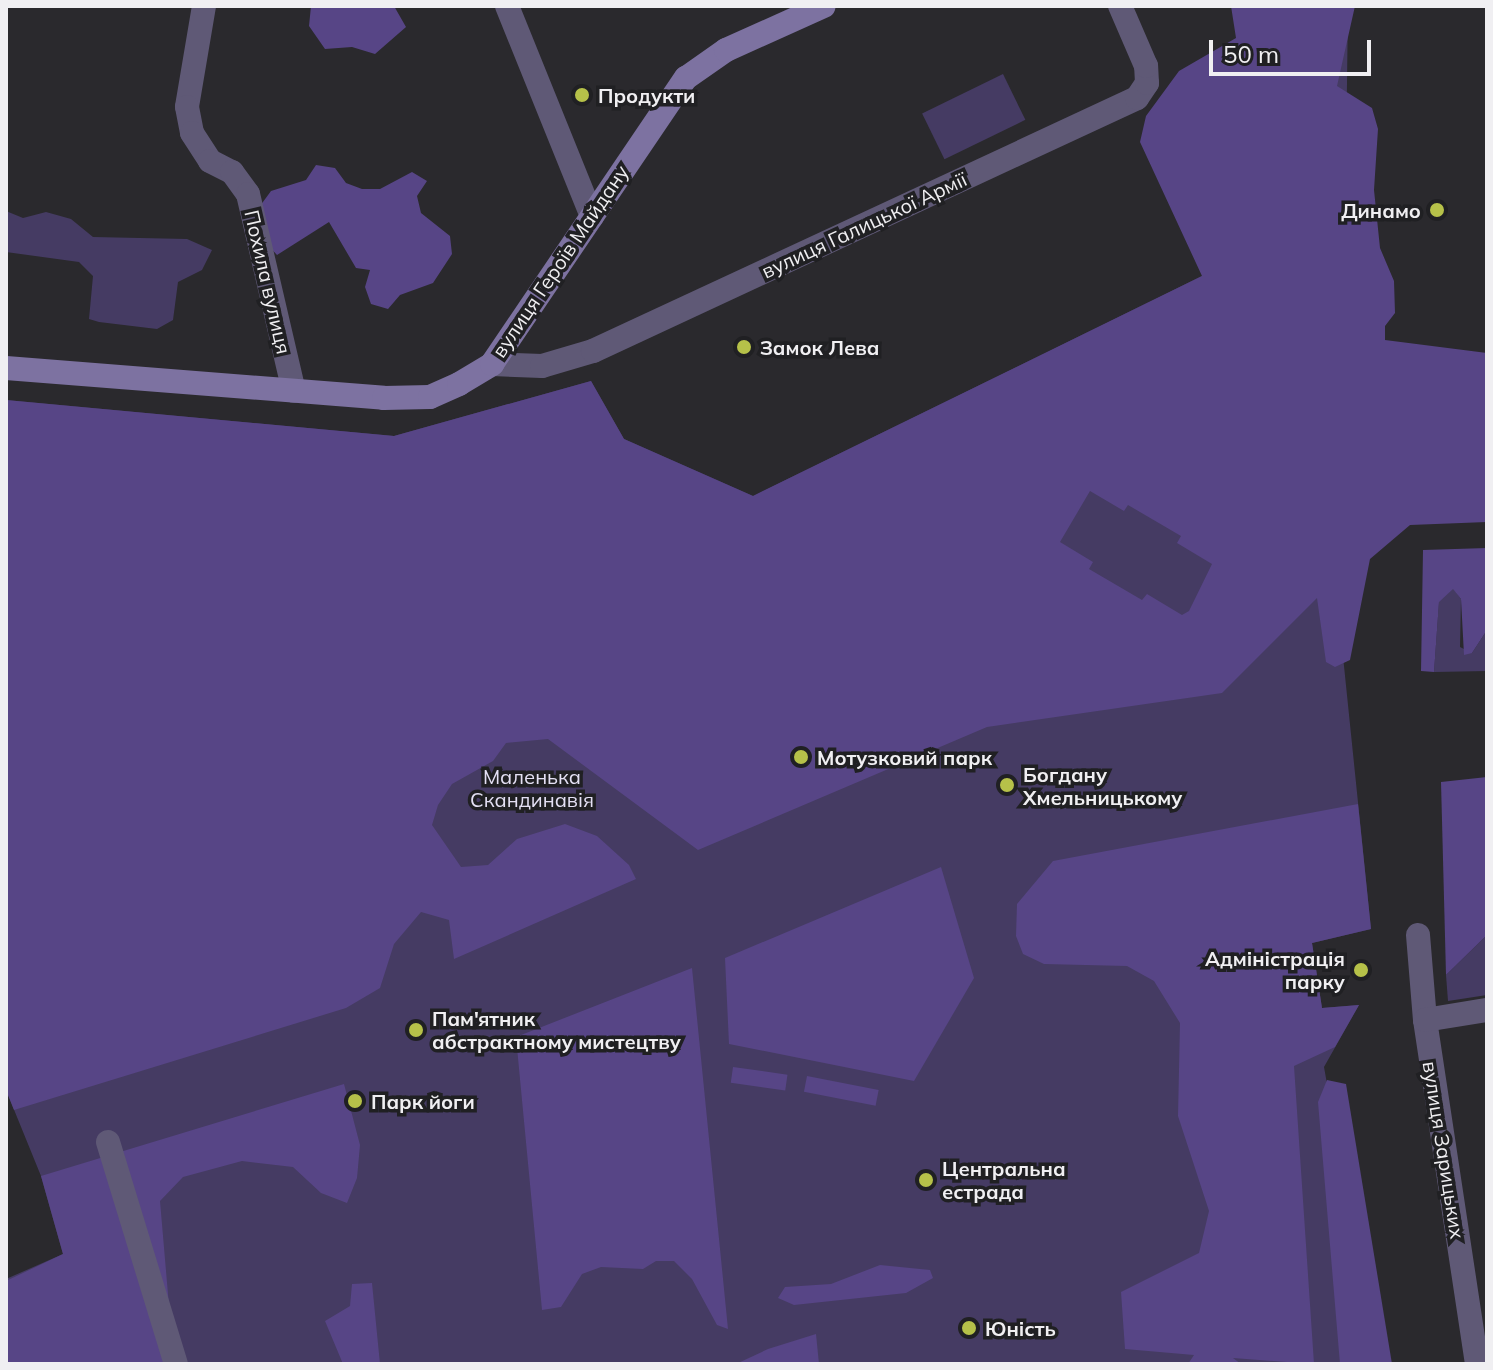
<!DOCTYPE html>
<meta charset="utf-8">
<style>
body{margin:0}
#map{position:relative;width:1493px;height:1370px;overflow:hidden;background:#2a292d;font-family:Mulish,sans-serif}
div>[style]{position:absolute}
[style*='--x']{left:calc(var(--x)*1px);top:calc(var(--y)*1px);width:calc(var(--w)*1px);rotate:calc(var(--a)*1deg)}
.green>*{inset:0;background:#453b63;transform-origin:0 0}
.forest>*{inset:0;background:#574586;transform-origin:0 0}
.minor>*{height:24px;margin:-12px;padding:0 12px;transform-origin:12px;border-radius:12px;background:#5f5976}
.secondary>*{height:24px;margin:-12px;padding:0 12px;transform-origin:12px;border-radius:12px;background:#7d72a1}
.dots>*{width:22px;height:22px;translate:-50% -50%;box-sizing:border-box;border:4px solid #202023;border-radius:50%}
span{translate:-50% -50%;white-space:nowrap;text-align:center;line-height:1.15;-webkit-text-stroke:7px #202023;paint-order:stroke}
.poi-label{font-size:20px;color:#f0eff2;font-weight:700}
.left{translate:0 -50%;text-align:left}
.right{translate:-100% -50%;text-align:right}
.street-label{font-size:20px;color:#f0eff2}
.park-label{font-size:20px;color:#e4e0f4}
.frame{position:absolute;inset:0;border:8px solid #f0eff2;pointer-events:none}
.scale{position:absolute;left:1209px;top:40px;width:162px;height:36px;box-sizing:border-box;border:4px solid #f0eff2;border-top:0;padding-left:10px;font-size:24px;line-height:28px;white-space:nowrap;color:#f0eff2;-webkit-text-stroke:6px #202023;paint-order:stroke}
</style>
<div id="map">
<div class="green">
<div style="clip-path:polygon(1348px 6px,1340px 627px,1371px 929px,1312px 943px,1322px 1008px,1359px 1005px,1324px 1067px,1377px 1364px,6px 1364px,6px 1279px,63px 1254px,41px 1176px,6px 1090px,6px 400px,394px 436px,591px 381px,624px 439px,753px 496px,1202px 276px)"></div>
<div style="left:1003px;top:74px;width:51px;height:90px;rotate:64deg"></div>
<div style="clip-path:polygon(6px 211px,23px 218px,46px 212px,71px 219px,93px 237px,187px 239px,212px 250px,202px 270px,178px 282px,173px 320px,157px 329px,99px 322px,89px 319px,93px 276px,79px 262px,6px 252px)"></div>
<div style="clip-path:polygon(1453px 588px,1461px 599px,1460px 647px,1472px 653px,1487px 630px,1487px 671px,1434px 672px,1439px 601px)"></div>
<div style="clip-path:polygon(1487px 935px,1487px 995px,1448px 1001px,1446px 975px)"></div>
</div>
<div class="forest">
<div style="clip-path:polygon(311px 6px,394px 6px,406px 27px,375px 54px,352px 47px,325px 49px,309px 26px)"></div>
<div style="clip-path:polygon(evenodd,1231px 6px,1355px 6px,1337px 86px,1372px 108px,1378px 129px,1374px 190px,1380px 248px,1394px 281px,1395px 313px,1385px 326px,1385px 340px,1487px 353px,1487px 522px,1410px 525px,1370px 559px,1350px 660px,1335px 667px,1326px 662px,1317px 598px,1222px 693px,987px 727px,698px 850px,548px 739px,506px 743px,493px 761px,452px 784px,438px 805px,432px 825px,461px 867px,488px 865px,517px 839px,565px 824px,597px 836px,629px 865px,636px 879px,454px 959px,449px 920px,421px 912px,394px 944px,380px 988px,346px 1008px,14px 1110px,6px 1090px,6px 400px,394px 436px,591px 381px,624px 439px,753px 496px,1202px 276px,1140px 142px,1146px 116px,1179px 71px,1236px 38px,1231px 6px,1090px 491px,1124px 511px,1128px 505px,1181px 536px,1177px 543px,1212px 564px,1189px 611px,1182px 615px,1147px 594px,1142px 600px,1089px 569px,1093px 562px,1060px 542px,1090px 491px)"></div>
<div style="clip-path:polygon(316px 165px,335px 168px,346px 183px,362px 189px,380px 189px,412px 172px,427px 181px,417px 196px,421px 213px,450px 236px,452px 254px,433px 283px,400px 295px,388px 309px,371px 304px,365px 287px,370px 270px,356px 268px,329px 222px,277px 255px,265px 242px,260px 206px,271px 191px,306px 180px)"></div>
<div style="clip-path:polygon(1487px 548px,1487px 630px,1472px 653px,1464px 655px,1461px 599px,1453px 589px,1439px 602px,1434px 672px,1421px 671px,1423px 550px)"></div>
<div style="clip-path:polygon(1487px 777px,1487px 935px,1446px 975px,1441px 782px)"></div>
<div style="clip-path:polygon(1358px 804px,1371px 929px,1312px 943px,1322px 1008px,1359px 1005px,1335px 1047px,1294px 1066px,1314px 1364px,1233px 1358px,1241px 1364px,1188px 1364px,1194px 1355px,1125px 1349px,1121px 1292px,1199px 1253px,1209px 1211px,1178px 1116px,1180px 1023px,1154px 981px,1127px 966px,1044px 964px,1023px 954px,1016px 936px,1017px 904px,1053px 861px)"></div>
<div style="clip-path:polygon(941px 867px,974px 978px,914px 1081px,729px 1044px,725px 958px)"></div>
<div style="clip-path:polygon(692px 968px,728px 1329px,717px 1325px,692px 1279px,674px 1261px,656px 1261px,643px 1269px,601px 1267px,582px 1274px,561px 1307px,542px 1310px,516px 1037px)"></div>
<div style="left:733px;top:1067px;width:55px;height:16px;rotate:8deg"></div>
<div style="left:807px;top:1076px;width:73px;height:16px;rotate:11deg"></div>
<div style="clip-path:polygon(1327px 1080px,1346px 1084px,1392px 1364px,1340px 1364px,1318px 1102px)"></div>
<div style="clip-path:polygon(344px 1084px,360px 1145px,357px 1178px,347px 1203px,321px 1193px,293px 1167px,242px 1161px,183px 1177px,160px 1201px,174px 1364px,6px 1364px,6px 1281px,63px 1254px,41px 1176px)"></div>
<div style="clip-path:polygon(880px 1265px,930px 1270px,933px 1278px,906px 1293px,794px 1305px,778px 1298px,785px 1287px,831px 1284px)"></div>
<div style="clip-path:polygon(372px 1283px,380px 1364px,343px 1364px,325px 1321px,350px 1306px,352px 1284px)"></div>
<div style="clip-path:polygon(816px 1334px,819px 1364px,736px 1364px,768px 1349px)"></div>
</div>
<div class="minor">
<div style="--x:204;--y:6;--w:102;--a:99.6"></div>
<div style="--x:187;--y:107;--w:26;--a:79"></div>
<div style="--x:192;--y:133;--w:33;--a:57"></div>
<div style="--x:210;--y:161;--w:25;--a:27"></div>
<div style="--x:232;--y:172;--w:27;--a:54"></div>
<div style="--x:248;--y:194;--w:202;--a:76.9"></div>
<div style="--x:507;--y:6;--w:227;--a:68"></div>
<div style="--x:492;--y:364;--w:50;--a:2.3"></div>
<div style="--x:542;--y:366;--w:53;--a:-16.4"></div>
<div style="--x:593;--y:351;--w:600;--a:-24.94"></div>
<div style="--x:1137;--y:98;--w:18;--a:-56"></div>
<div style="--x:1147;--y:83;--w:17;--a:-93"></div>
<div style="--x:1146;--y:66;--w:65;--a:-113.4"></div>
<div style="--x:1418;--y:935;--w:85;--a:85.3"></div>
<div style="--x:1425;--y:1020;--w:348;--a:81.4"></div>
<div style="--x:1425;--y:1020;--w:63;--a:-9.2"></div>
<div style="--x:108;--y:1142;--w:232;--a:73"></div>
</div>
<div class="secondary">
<div style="--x:6;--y:368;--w:379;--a:4.5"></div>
<div style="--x:384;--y:398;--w:46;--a:-1.2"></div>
<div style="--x:430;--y:397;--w:32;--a:-24"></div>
<div style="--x:459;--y:384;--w:39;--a:-31"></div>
<div style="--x:492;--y:364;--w:346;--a:-55.9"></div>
<div style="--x:686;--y:78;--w:49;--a:-35"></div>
<div style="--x:726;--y:50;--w:107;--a:-24.2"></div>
</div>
<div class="dots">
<div style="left:582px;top:95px;background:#b6c149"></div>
<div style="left:1437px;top:210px;background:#b6c149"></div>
<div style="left:744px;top:347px;background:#b6c149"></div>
<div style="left:801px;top:757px;background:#b6c149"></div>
<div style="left:1007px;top:785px;background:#b6c149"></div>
<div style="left:1361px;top:970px;background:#b6c149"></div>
<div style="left:416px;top:1030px;background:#b6c149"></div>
<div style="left:355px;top:1101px;background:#b6c149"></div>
<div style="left:926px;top:1180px;background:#b6c149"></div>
<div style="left:969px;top:1328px;background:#b6c149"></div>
</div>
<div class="poi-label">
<span class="left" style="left:598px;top:95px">Продукти</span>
<span class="right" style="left:1421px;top:210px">Динамо</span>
<span class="left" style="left:760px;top:347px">Замок Лева</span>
<span class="left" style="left:817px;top:757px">Мотузковий парк</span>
<span class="left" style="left:1023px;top:786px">Богдану<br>Хмельницькому</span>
<span class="right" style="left:1345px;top:970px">Адміністрація<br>парку</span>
<span class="left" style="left:432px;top:1030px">Пам'ятник<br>абстрактному мистецтву</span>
<span class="left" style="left:371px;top:1101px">Парк йоги</span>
<span class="left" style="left:942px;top:1180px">Центральна<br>естрада</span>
<span class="left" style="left:985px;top:1328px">Юність</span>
</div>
<div class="street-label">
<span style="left:864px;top:225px;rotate:-25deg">вулиця Галицької Армії</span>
<span style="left:560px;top:261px;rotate:-56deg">вулиця Героїв Майдану</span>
<span style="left:268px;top:282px;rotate:77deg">Похила вулиця</span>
<span style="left:1444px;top:1150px;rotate:81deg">вулиця Зарицьких</span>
</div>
<div class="park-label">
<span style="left:532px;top:788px">Маленька<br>Скандинавія</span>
</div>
<div class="frame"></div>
<div class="scale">50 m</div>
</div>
